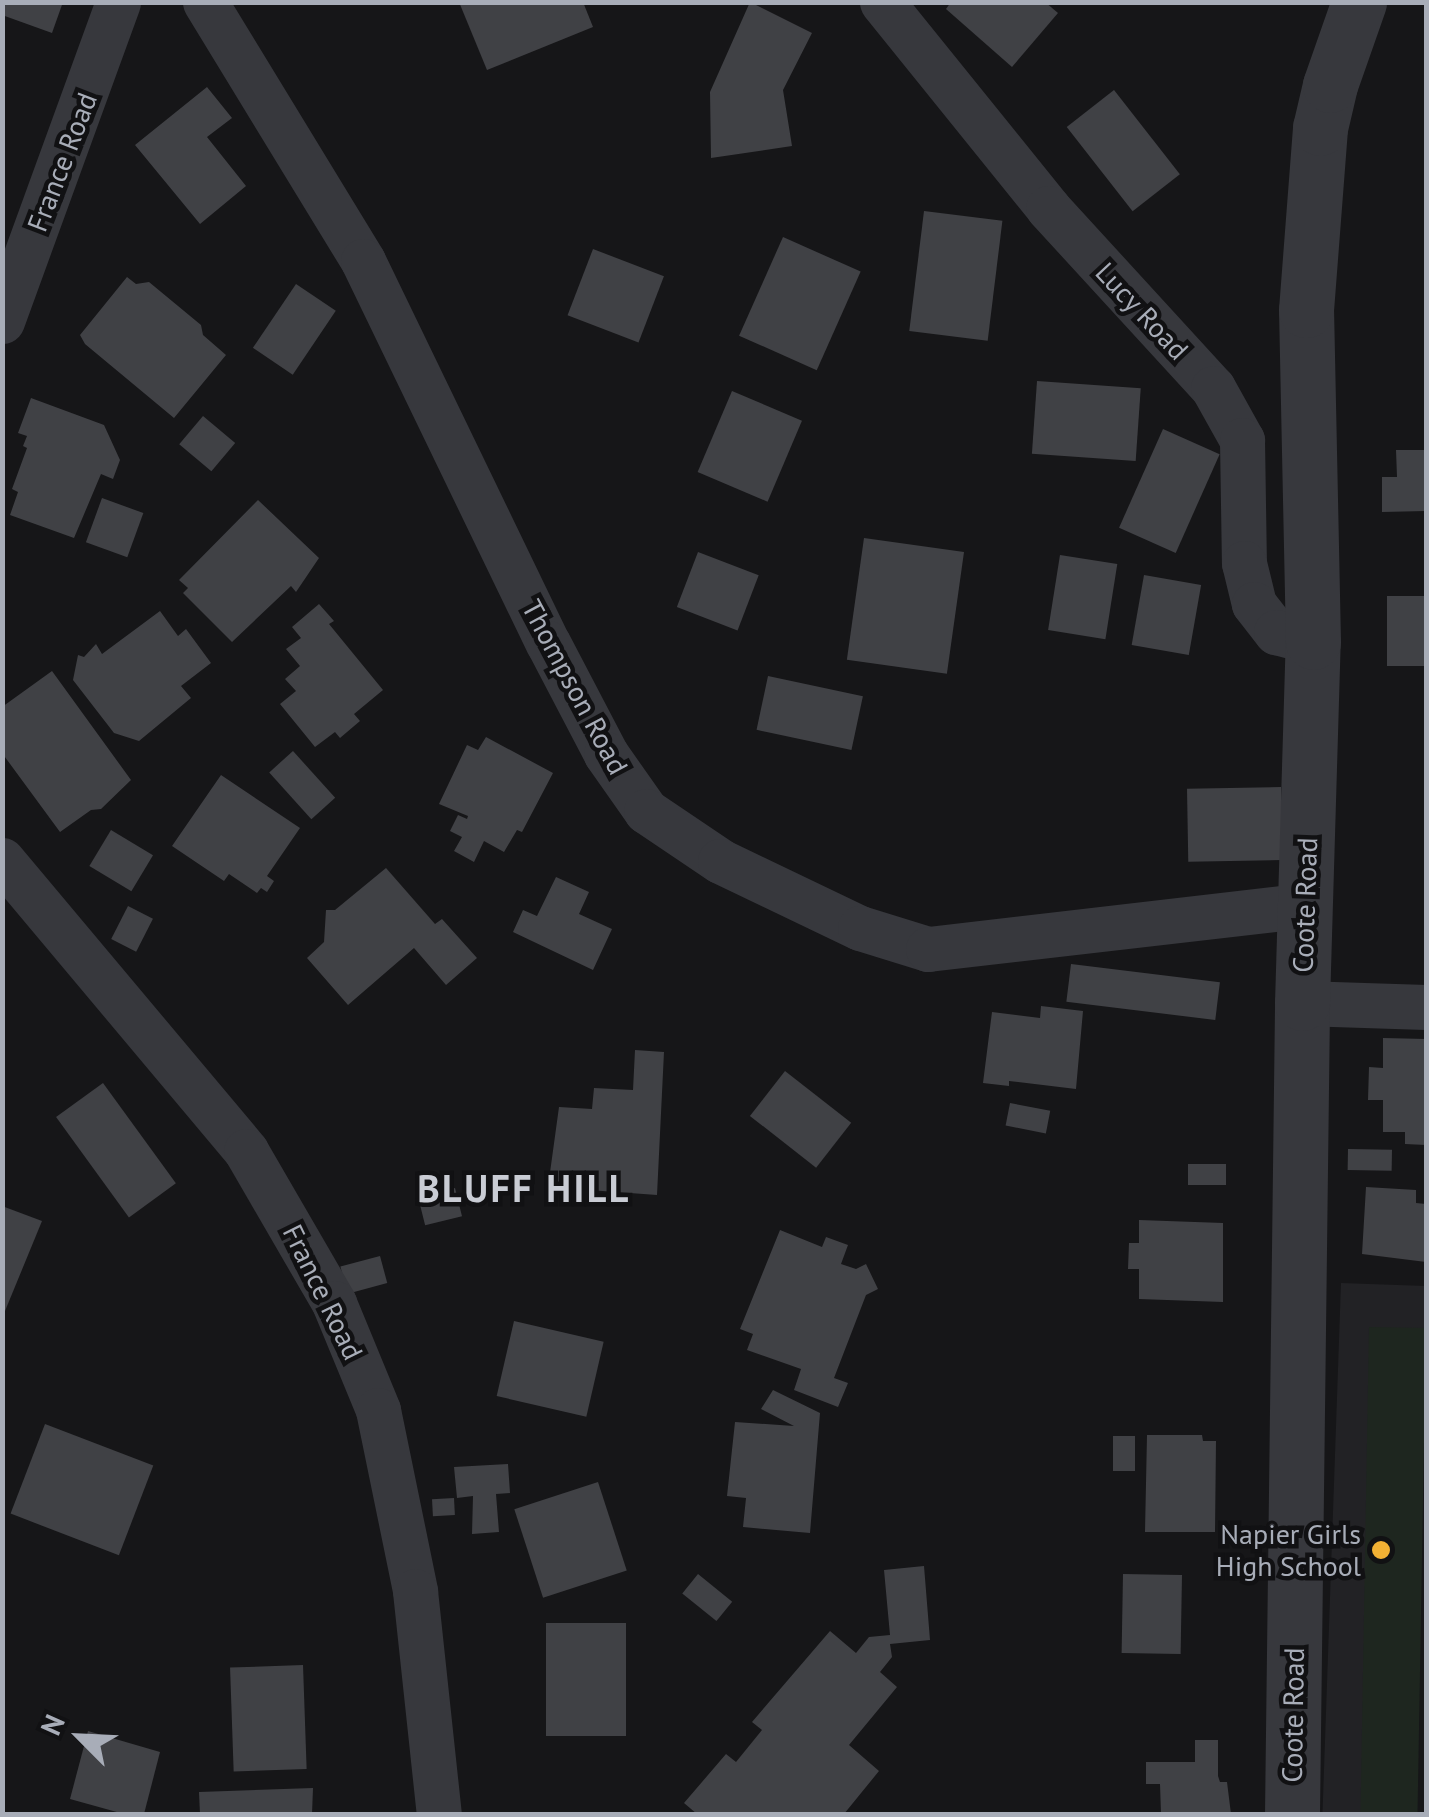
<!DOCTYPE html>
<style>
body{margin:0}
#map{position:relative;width:1429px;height:1817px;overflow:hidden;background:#161618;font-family:"PT Sans",sans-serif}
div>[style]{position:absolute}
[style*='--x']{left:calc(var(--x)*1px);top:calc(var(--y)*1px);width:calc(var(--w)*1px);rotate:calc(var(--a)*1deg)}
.built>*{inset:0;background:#222225;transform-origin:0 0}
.green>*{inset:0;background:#1e261f;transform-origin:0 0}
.building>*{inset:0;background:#404145;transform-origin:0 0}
.minor>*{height:45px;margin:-22.5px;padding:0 22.5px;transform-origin:22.5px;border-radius:22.5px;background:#37383d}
.tertiary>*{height:55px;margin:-27.5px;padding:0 27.5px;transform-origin:27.5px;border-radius:27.5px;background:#37383d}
.dots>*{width:28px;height:28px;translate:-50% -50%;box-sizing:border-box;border:5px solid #111113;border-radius:50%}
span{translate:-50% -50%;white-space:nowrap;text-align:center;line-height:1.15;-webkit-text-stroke:9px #111113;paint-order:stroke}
.street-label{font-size:28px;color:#a8adb8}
.poi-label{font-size:28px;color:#a8adb8}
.right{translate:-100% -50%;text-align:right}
.district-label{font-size:38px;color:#c9ccd4;font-weight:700;letter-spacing:2.5px}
.frame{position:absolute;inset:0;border:5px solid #a8adb8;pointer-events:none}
.north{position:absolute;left:30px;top:1687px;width:100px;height:100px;-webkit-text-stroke:8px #111113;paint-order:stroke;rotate:294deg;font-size:28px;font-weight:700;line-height:40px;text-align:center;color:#a8adb8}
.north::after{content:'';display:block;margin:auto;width:35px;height:45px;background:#a8adb8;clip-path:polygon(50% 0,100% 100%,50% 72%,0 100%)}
</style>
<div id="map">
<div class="built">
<div style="left:1341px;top:1283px;width:85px;height:531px;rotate:2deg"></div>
</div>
<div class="green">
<div style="left:1369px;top:1327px;width:57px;height:487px;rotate:1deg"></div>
</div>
<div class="building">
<div style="clip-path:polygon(2px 2px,63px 2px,52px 33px,2px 15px)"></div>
<div style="clip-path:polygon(459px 2px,583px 2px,593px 27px,487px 70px)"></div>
<div style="clip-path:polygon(750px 2px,812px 33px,783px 90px,792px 146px,711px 158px,710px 92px)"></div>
<div style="clip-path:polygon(951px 2px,1045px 2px,1058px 13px,1012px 67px,946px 9px)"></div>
<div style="clip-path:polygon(207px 87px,232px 118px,207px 137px,246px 186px,200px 224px,135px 145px)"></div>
<div style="left:1114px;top:90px;width:107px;height:60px;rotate:52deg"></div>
<div style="left:924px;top:211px;width:79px;height:121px;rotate:7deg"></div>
<div style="left:783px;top:237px;width:85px;height:108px;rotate:24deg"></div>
<div style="left:593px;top:249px;width:76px;height:71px;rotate:21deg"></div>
<div style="clip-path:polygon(127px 277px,136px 284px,149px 282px,201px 325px,203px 335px,226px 355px,174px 418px,85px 344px,80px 335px)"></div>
<div style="left:296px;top:284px;width:48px;height:77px;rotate:34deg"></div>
<div style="left:1037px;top:381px;width:104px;height:73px;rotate:4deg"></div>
<div style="left:732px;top:391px;width:76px;height:88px;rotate:23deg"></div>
<div style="clip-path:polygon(31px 398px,104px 425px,120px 460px,113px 479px,101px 474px,74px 538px,10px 515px,18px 492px,12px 489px,27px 448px,23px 446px,27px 436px,18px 433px)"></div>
<div style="left:203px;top:416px;width:42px;height:37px;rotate:40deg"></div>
<div style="left:1163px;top:429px;width:62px;height:108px;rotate:24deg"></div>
<div style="clip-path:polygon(1396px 450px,1426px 450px,1426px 511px,1382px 512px,1382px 477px,1397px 477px)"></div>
<div style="left:102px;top:498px;width:44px;height:47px;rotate:20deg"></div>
<div style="clip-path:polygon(258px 500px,319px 558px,296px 592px,291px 586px,232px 642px,183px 593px,188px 588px,179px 580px)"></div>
<div style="left:864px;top:538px;width:101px;height:123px;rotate:8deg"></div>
<div style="left:698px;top:552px;width:65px;height:59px;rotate:21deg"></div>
<div style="left:1060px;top:555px;width:58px;height:76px;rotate:9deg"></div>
<div style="left:1144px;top:575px;width:58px;height:71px;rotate:10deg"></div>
<div style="left:1387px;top:596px;width:39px;height:70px"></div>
<div style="clip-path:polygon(319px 604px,334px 621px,329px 624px,383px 690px,354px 714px,360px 721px,340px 738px,335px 732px,315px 747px,280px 704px,296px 691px,285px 679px,300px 666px,286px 649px,301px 638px,292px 627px)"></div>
<div style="clip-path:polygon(160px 611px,178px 636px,186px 629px,211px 663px,181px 686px,191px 698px,139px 741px,114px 733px,73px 680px,78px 655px,84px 657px,96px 644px,102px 654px)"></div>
<div style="clip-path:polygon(52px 671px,131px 780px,101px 809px,91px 810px,60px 832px,2px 753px,2px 707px)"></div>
<div style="left:768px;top:676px;width:97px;height:55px;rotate:12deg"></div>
<div style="clip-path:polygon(486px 737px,553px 773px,522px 832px,517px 830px,504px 852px,484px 841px,474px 862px,454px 851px,462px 837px,450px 831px,458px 815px,467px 819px,468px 816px,439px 804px,467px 745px,478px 750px)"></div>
<div style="left:293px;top:751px;width:63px;height:32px;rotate:48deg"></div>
<div style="clip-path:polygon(221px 775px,300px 828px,267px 876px,274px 881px,267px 892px,261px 888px,257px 893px,229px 874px,224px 881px,172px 846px)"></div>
<div style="left:1281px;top:787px;width:73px;height:94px;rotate:89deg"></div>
<div style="left:111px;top:830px;width:49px;height:42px;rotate:31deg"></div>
<div style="clip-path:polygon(386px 868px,435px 924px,442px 919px,477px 958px,446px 985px,414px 948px,348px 1005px,307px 958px,324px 942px,326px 910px,335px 910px)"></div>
<div style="clip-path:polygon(556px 877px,589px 892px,579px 914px,612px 929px,593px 970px,513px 932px,523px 910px,537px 916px)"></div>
<div style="left:128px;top:906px;width:28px;height:37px;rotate:27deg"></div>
<div style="left:1071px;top:964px;width:150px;height:38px;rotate:7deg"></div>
<div style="clip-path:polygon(1041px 1006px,1083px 1011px,1076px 1089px,1009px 1081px,1009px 1086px,983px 1083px,992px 1012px,1040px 1018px)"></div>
<div style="clip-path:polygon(1383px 1038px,1426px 1039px,1426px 1145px,1405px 1144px,1405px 1132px,1383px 1132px,1383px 1100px,1368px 1100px,1369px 1067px,1383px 1068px)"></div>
<div style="clip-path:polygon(635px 1050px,664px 1052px,657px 1195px,548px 1187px,559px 1107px,592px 1109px,594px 1088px,633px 1090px)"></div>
<div style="left:785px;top:1071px;width:84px;height:57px;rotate:38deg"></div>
<div style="left:103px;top:1083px;width:124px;height:58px;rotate:54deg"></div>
<div style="left:1010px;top:1103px;width:41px;height:23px;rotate:11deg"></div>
<div style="left:1348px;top:1149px;width:44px;height:21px;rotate:1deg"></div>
<div style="left:1188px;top:1164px;width:38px;height:21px"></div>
<div style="clip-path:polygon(1366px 1187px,1416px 1190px,1416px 1203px,1426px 1204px,1426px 1262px,1362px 1254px)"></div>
<div style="left:455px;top:1188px;width:29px;height:38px;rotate:76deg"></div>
<div style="clip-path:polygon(2px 1206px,42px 1221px,5px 1311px,2px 1310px)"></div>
<div style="clip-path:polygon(1139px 1220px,1223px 1223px,1223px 1302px,1139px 1299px,1139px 1269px,1128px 1269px,1129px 1243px,1139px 1243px)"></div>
<div style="clip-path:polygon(780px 1230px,822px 1247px,826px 1237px,848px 1245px,841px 1264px,856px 1269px,866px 1264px,878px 1289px,866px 1295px,834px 1378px,848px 1383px,838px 1407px,794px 1390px,801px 1369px,747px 1350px,753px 1334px,740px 1329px)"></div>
<div style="left:380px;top:1256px;width:28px;height:41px;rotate:75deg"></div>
<div style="left:514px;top:1321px;width:92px;height:77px;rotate:13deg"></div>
<div style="clip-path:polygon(773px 1390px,820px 1413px,810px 1533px,743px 1527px,746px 1498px,727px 1496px,735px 1422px,794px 1426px,761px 1409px)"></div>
<div style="left:45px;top:1424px;width:116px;height:96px;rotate:21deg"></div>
<div style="clip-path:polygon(1147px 1435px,1202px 1435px,1203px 1441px,1216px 1441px,1215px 1532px,1145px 1532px)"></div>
<div style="left:1113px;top:1436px;width:22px;height:35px"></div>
<div style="clip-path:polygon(508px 1464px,510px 1493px,496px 1494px,499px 1532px,472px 1534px,473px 1496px,457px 1498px,454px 1467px)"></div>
<div style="left:598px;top:1482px;width:93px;height:88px;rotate:72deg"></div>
<div style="left:454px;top:1498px;width:17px;height:22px;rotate:87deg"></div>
<div style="clip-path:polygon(924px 1566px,930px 1640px,890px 1644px,892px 1657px,880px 1672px,897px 1687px,849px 1745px,879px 1771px,844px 1814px,697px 1814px,684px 1803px,726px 1754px,736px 1762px,762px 1730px,752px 1722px,830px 1631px,856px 1653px,869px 1637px,890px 1635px,884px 1570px)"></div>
<div style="left:698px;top:1574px;width:44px;height:25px;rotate:39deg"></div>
<div style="left:1123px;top:1574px;width:59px;height:79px;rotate:1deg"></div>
<div style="left:546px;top:1623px;width:80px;height:113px"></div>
<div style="left:303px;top:1665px;width:104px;height:73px;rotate:88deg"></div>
<div style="clip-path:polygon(88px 1731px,160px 1752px,144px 1814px,124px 1814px,70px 1799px)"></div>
<div style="clip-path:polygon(1195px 1740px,1218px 1740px,1218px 1776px,1220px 1782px,1227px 1782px,1231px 1814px,1161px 1814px,1160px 1784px,1146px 1784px,1146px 1762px,1195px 1762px)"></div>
<div style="clip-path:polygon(313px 1788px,312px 1814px,200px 1814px,199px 1792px)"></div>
</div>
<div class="minor">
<div style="--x:205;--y:2;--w:303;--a:58.6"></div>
<div style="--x:363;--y:261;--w:424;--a:64.2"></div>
<div style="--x:548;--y:643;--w:125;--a:62.4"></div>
<div style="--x:606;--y:754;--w:70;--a:54.9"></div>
<div style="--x:646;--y:811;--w:89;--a:34"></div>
<div style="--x:720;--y:861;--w:155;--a:25.6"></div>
<div style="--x:860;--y:928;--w:71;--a:17.2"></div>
<div style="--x:928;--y:949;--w:381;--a:-6.6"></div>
<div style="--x:882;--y:2;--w:265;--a:51.1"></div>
<div style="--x:1048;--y:208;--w:244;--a:47.5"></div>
<div style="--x:1213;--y:388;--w:60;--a:60.9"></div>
<div style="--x:1242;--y:440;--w:123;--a:89.1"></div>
<div style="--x:1244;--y:563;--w:42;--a:76.3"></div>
<div style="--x:1254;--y:604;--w:36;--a:52"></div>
<div style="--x:1276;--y:632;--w:38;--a:15"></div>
<div style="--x:2;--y:321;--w:339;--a:-70"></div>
<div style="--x:2;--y:860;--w:380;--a:50"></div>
<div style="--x:246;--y:1151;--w:176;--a:59.9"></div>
<div style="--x:334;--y:1303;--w:116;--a:67.6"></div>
<div style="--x:378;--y:1410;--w:185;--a:78.4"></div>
<div style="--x:415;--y:1591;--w:224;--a:83.9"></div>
<div style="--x:1302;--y:1003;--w:124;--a:1.8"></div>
</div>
<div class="tertiary">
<div style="--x:1292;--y:1814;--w:811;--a:-89.29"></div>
<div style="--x:1302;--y:1003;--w:361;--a:-88.3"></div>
<div style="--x:1313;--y:642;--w:332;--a:-91.2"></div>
<div style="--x:1306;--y:310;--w:183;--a:-85.6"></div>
<div style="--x:1320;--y:128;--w:44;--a:-76.9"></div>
<div style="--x:1330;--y:85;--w:88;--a:-70.7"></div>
</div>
<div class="dots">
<div style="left:1381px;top:1550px;background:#f2b134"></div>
</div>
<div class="street-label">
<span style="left:62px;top:162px;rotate:-69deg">France Road</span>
<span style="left:1142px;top:311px;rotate:47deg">Lucy Road</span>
<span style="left:575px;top:687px;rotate:62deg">Thompson Road</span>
<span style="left:1305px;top:905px;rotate:-88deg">Coote Road</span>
<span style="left:323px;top:1292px;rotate:64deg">France Road</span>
<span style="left:1293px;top:1715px;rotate:-89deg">Coote Road</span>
</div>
<div class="poi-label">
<span class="right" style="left:1361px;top:1550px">Napier Girls<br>High School</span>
</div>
<div class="district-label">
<span style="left:524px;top:1188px">BLUFF HILL</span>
</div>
<div class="frame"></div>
<div class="north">N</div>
</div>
